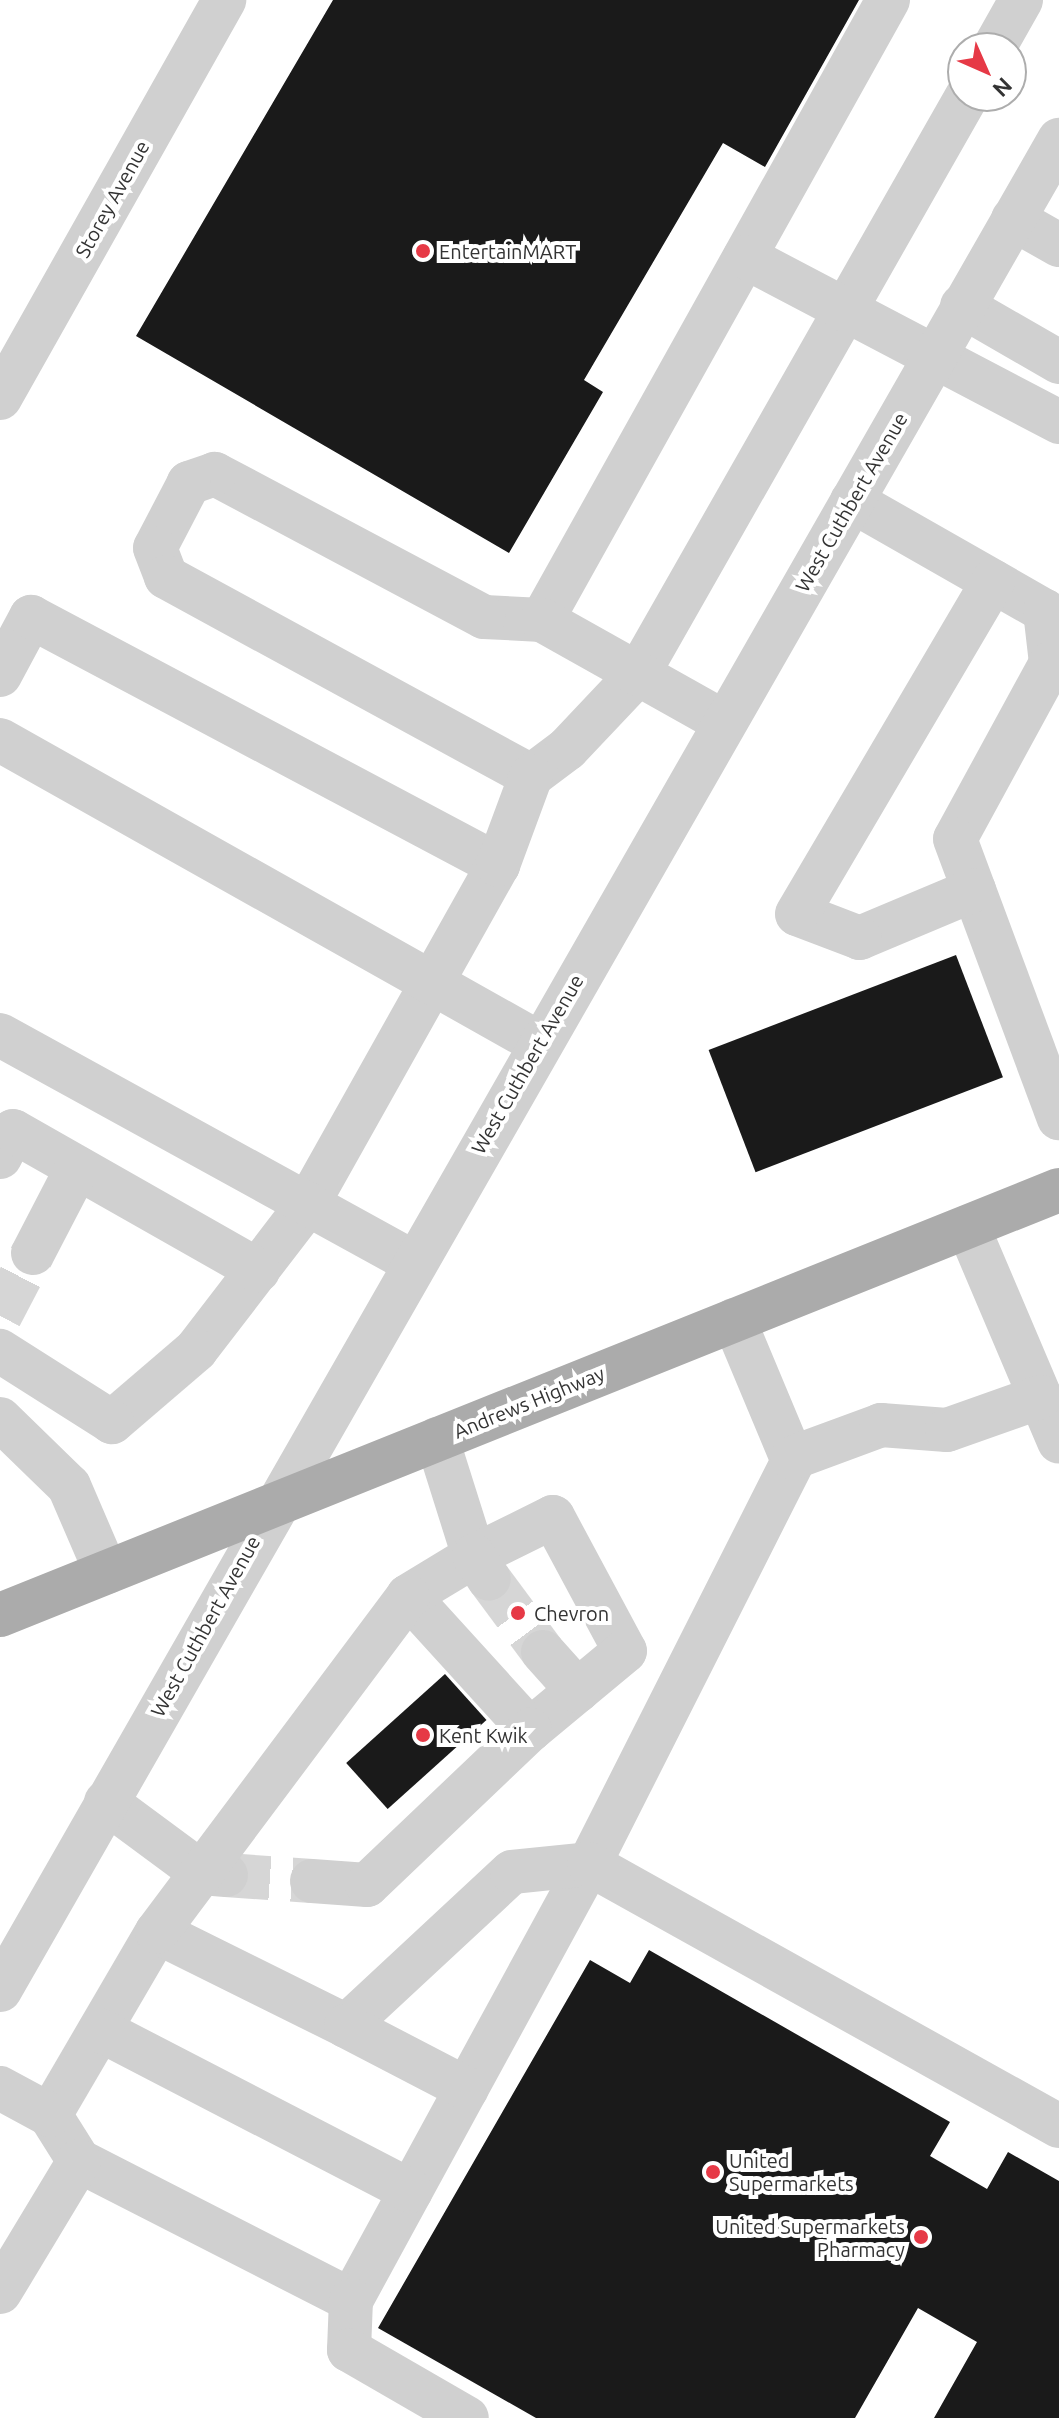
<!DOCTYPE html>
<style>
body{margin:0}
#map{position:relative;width:1059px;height:2418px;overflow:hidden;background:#fff;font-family:Ubuntu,sans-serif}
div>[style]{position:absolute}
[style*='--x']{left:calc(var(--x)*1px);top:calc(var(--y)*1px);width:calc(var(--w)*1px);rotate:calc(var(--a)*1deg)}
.building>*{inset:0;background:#1a1a1a;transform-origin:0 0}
.minor-tunnel>*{height:44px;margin-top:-22px;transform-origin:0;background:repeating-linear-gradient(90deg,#d6d6d6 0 44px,transparent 0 66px)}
.minor>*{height:44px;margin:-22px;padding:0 22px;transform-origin:22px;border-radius:22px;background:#d0d0d0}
.major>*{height:44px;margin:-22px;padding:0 22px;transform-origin:22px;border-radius:22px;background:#ababab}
.dots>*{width:22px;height:22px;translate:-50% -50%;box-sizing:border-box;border:4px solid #fff;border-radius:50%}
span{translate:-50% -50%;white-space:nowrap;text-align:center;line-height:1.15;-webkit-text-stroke:8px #fff;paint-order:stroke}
.street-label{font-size:20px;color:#333}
.poi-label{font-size:20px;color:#333}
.left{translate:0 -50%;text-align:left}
.right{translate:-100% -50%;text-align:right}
.north{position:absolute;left:947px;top:32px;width:80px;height:80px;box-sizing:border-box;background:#fff;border:2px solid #adadad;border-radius:50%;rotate:135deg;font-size:22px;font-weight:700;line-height:32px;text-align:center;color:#333}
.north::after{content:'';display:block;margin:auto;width:28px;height:36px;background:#e63946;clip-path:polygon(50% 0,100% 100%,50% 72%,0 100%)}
</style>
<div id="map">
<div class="building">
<div style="clip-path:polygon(333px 0,859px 0,765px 167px,723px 143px,584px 380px,603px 392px,509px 553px,136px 336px)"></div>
<div style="left:956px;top:955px;width:131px;height:265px;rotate:69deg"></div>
<div style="left:445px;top:1674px;width:62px;height:133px;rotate:48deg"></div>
<div style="clip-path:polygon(649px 1950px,950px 2122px,930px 2156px,987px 2189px,1008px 2152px,1059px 2181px,1059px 2418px,934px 2418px,977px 2342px,918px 2308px,855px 2418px,536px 2418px,378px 2328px,590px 1960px,630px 1983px)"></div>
</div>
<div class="minor-tunnel">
<div style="--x:0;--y:1316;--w:71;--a:-62.4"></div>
<div style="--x:489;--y:1579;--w:91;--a:53.5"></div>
<div style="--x:226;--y:1875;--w:86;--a:4"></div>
</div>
<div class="minor">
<div style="--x:888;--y:0;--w:710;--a:119.16"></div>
<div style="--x:542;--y:620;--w:58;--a:-177"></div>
<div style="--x:484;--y:617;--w:305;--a:-152"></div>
<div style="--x:215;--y:474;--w:28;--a:161"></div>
<div style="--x:189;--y:483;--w:73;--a:117.6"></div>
<div style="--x:155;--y:548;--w:31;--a:69"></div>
<div style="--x:166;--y:577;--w:416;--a:28.6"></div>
<div style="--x:531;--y:776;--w:45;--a:-36.9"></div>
<div style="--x:567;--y:749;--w:103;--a:-46.6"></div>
<div style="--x:638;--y:674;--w:665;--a:-60.35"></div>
<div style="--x:994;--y:48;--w:55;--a:-60.6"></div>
<div style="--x:1013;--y:219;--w:53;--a:29.5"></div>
<div style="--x:745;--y:257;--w:355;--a:27.7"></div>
<div style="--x:962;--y:306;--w:112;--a:30"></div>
<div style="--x:0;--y:398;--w:457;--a:-60.6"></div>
<div style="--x:852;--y:501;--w:222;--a:29.7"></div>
<div style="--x:1045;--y:611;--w:52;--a:83.4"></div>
<div style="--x:1051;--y:663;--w:200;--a:118.6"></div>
<div style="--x:955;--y:839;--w:298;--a:69.6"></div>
<div style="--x:542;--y:620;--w:209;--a:29.3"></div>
<div style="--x:0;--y:675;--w:66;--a:-61.9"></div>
<div style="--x:31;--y:617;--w:529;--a:27.97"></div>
<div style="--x:498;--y:865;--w:389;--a:119.3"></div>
<div style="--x:308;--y:1204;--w:184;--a:127.5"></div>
<div style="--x:196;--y:1350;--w:111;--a:139.4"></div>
<div style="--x:112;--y:1422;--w:133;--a:-147.6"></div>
<div style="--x:0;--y:740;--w:618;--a:29.34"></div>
<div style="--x:498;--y:865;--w:95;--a:-69.7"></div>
<div style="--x:974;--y:890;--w:124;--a:157.2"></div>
<div style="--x:860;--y:938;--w:67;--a:-159.1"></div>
<div style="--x:797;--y:914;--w:386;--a:-59.5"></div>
<div style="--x:0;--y:1035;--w:471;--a:28.8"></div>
<div style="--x:0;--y:1157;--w:29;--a:-63"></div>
<div style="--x:13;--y:1131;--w:282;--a:29.6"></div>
<div style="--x:968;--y:1227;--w:233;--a:67"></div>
<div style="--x:33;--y:1253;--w:96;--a:-62.6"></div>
<div style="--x:734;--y:1320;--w:153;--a:67.3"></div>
<div style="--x:793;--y:1461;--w:452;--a:116.8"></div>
<div style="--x:589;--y:1864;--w:497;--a:118.6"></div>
<div style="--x:351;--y:2300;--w:305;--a:-152.9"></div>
<div style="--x:79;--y:2161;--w:54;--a:-122.2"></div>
<div style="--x:50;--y:2115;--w:212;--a:-59.7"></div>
<div style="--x:157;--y:1932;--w:211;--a:26.4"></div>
<div style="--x:346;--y:2026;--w:226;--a:-42.9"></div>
<div style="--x:512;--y:1872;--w:77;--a:-5.9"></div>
<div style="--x:589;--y:1864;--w:538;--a:29.14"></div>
<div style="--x:0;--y:1419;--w:96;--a:44.2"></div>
<div style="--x:69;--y:1486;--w:94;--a:66.7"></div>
<div style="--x:437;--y:1439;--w:123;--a:72.5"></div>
<div style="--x:474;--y:1556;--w:88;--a:-26.3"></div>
<div style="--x:553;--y:1517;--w:152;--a:61.8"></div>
<div style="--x:625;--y:1651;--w:124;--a:140.3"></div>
<div style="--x:530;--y:1730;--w:181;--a:-132.3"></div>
<div style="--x:408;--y:1596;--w:77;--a:-31.2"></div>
<div style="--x:474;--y:1556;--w:27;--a:57"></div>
<div style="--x:792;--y:1458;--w:95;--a:-20.3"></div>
<div style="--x:881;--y:1425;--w:66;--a:4.3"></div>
<div style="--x:947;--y:1430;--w:99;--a:-19.5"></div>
<div style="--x:543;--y:1652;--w:52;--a:48.1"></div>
<div style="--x:106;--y:1802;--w:119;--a:36.5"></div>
<div style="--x:202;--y:1873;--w:24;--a:5"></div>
<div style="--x:312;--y:1881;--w:55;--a:4.2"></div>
<div style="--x:367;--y:1885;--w:225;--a:-43.6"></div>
<div style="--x:157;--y:1932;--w:419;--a:-53.2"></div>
<div style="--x:0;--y:1990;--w:2132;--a:-60.21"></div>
<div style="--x:346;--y:2026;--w:136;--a:27.5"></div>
<div style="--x:100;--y:2030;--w:350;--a:27.4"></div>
<div style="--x:0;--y:2088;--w:57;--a:28.4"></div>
<div style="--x:0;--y:2292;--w:153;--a:-58.9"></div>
<div style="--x:351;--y:2300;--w:50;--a:92.3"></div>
<div style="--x:349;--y:2350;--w:136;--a:30"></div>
</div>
<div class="major">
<div style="--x:0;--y:1615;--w:1141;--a:-21.87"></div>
</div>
<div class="dots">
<div style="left:423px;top:251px;background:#e63946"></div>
<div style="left:518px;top:1613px;background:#e63946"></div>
<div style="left:423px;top:1735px;background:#e63946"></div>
<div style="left:713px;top:2172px;background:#e63946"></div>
<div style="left:921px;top:2237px;background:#e63946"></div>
</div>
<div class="street-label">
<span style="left:112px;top:199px;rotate:-61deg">Storey Avenue</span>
<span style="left:851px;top:502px;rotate:-60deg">West Cuthbert Avenue</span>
<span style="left:527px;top:1064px;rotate:-60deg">West Cuthbert Avenue</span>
<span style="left:529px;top:1402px;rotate:-22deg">Andrews Highway</span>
<span style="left:205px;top:1626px;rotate:-61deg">West Cuthbert Avenue</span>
</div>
<div class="poi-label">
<span class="left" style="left:439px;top:251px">EntertainMART</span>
<span class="left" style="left:534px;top:1613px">Chevron</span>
<span class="left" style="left:439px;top:1735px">Kent Kwik</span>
<span class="left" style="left:729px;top:2172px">United<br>Supermarkets</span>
<span class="right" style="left:905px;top:2238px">United Supermarkets<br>Pharmacy</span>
</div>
<div class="north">N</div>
</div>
